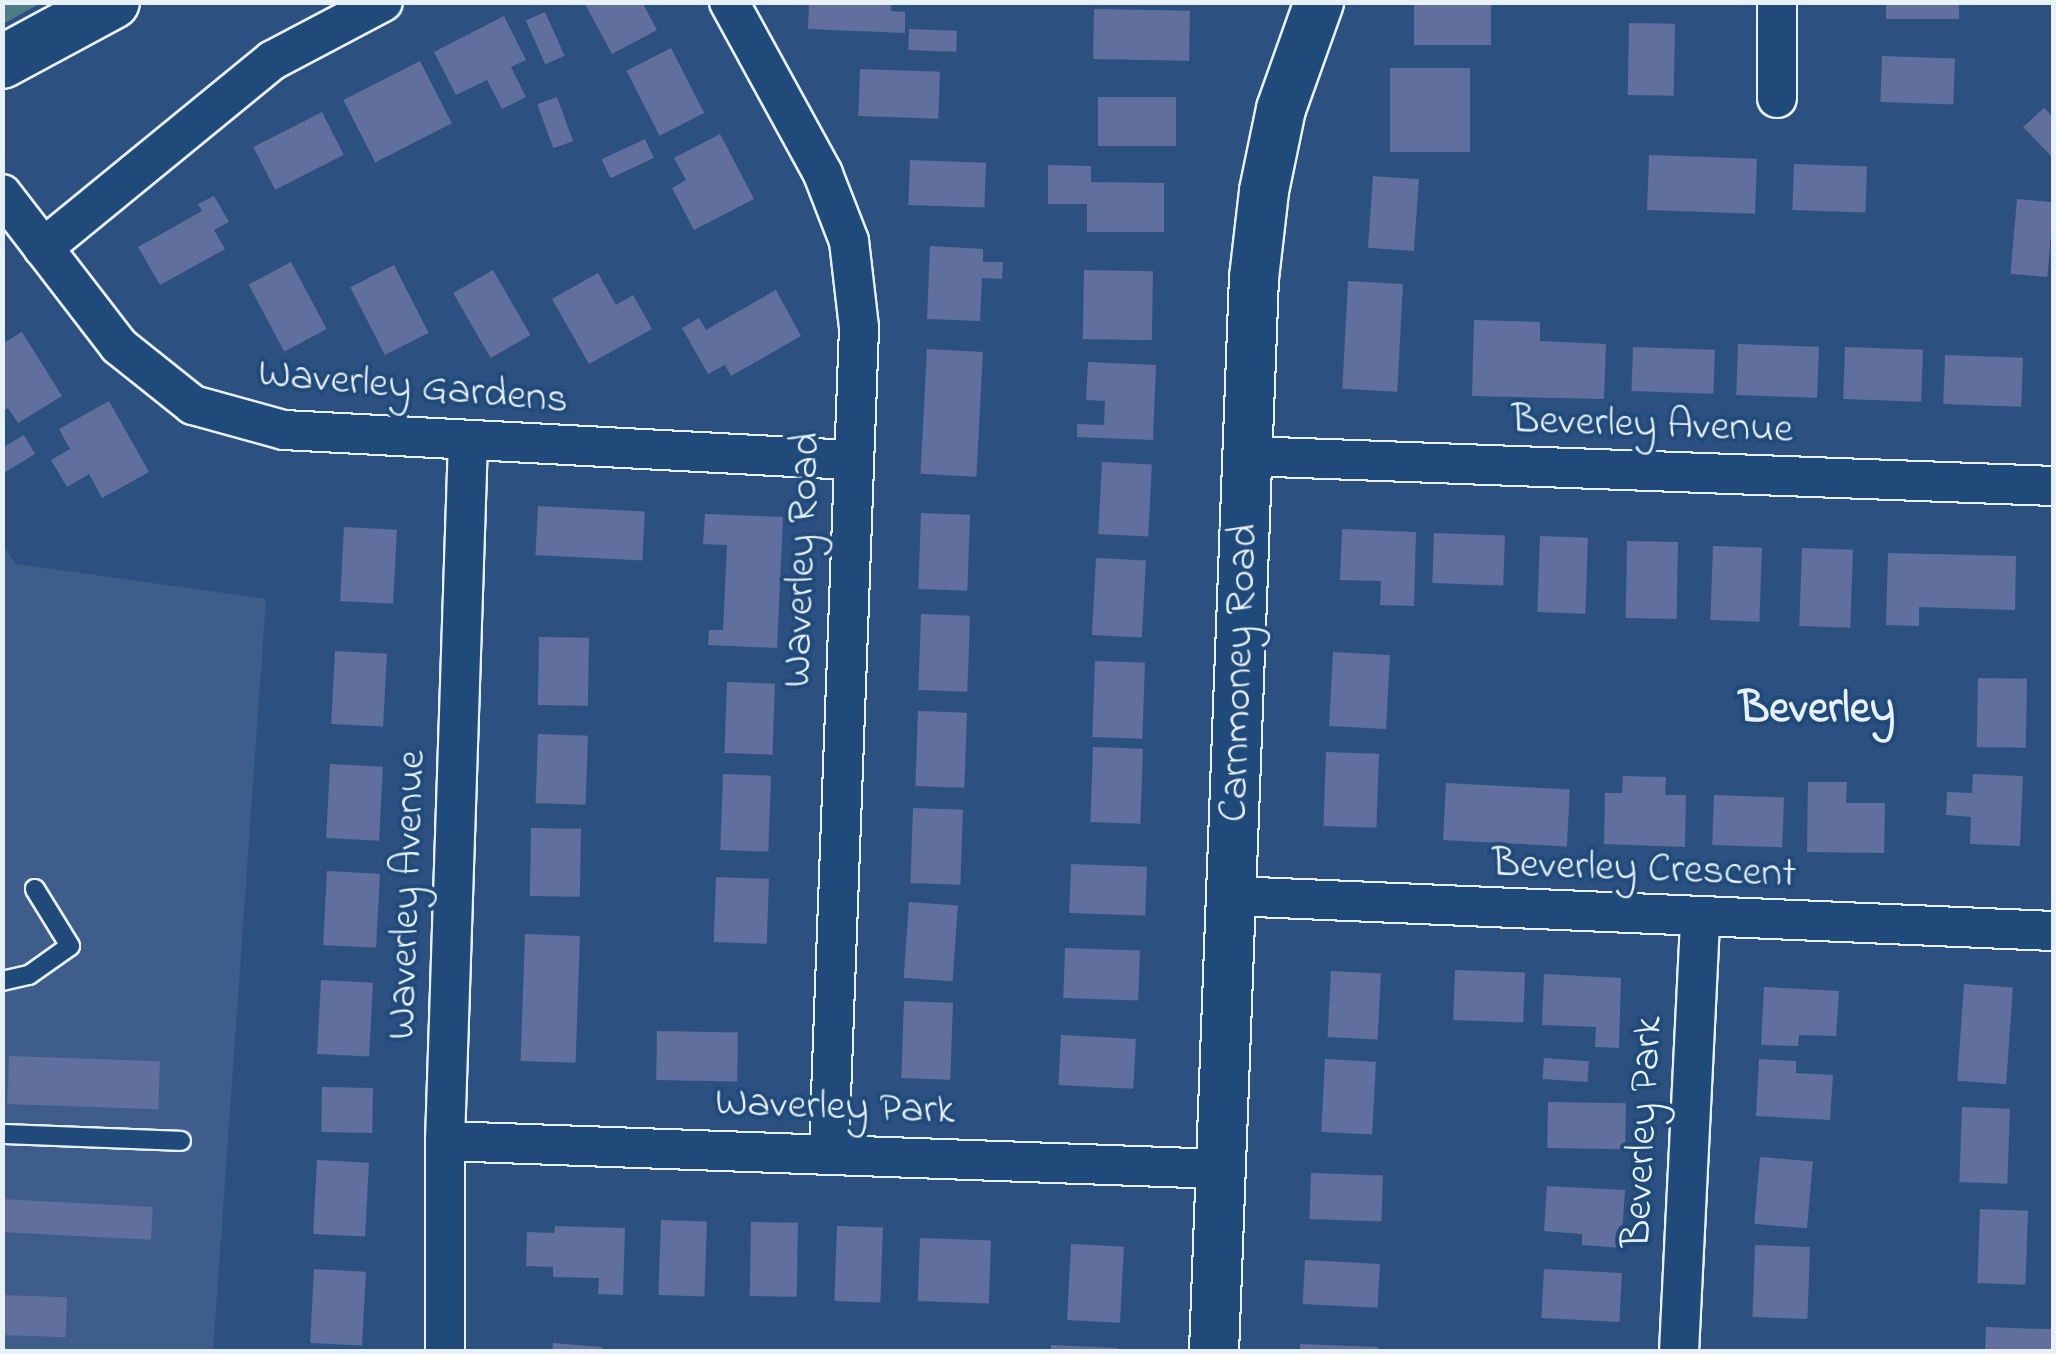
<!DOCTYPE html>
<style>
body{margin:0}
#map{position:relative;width:2056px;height:1354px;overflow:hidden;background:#2c5181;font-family:"Indie Flower",sans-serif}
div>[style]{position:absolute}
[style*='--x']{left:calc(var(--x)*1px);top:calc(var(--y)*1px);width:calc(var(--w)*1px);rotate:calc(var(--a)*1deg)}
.built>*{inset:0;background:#3f5d8b}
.green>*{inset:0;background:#4e7c85}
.building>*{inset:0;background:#606f9d;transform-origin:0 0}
.roads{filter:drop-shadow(2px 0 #e8f1f8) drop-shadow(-2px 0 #e8f1f8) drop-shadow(0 2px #e8f1f8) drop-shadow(0 -2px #e8f1f8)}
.service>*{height:18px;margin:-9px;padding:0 9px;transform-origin:9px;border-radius:9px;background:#1f4a7a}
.minor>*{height:38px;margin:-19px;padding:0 19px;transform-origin:19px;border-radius:19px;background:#1f4a7a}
.tertiary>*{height:48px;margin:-24px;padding:0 24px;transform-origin:24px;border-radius:24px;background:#1f4a7a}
.secondary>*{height:52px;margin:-26px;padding:0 26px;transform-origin:26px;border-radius:26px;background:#1f4a7a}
span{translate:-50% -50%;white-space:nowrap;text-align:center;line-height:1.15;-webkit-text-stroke:8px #1f4a7a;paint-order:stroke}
.street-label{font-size:42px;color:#e8f1f8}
.neighbourhood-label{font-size:45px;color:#e8f1f8;font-weight:700}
.frame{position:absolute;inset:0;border:5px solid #e8f1f8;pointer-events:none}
</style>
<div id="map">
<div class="built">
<div style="clip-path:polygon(2px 544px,16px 564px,266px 599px,213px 1351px,3px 1351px)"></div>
</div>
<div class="green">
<div style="clip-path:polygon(3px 2px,41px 2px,41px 3px,3px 24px)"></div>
</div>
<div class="building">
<div style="clip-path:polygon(584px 2px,642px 2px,657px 30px,612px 54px)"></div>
<div style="clip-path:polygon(809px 2px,891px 2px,891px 11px,905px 12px,905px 33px,808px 29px)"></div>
<div style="left:1414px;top:2px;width:77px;height:43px"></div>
<div style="left:1886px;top:2px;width:73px;height:17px"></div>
<div style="left:1094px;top:9px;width:96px;height:50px;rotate:1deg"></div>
<div style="left:545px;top:12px;width:48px;height:21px;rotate:66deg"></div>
<div style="clip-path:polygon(504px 16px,526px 60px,511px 67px,526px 97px,502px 109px,487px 80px,456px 95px,434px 52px)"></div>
<div style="left:1629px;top:23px;width:46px;height:72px;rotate:1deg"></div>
<div style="left:909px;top:29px;width:48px;height:21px;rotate:2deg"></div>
<div style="left:671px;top:48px;width:73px;height:50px;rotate:63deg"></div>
<div style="left:1882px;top:56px;width:73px;height:46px;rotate:2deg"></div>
<div style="left:420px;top:61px;width:70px;height:86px;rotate:63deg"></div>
<div style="left:1390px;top:68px;width:80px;height:84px"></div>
<div style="left:860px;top:69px;width:80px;height:47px;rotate:2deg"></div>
<div style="left:557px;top:97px;width:47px;height:21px;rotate:70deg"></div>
<div style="left:1098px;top:97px;width:78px;height:49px"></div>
<div style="clip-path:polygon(2044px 108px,2054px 118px,2054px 159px,2023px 127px)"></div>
<div style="left:322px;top:112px;width:48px;height:77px;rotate:63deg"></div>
<div style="clip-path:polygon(720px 134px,754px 199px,694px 230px,672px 188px,686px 180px,674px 158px)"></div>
<div style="left:645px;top:139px;width:21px;height:48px;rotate:65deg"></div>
<div style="left:1649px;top:155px;width:108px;height:55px;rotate:2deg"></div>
<div style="left:910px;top:160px;width:76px;height:45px;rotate:2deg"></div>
<div style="left:1794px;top:164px;width:73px;height:46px;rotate:2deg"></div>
<div style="clip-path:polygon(1048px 165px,1091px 166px,1091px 182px,1164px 183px,1164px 232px,1087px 232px,1087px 204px,1048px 204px)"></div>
<div style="left:1373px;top:176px;width:46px;height:72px;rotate:4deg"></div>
<div style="clip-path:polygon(214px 196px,229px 222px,214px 230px,225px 249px,160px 285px,138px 247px,202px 211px,198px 204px)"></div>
<div style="left:2017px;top:199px;width:37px;height:75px;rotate:5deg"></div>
<div style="clip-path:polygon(930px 246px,983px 249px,983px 262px,1003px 262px,1002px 279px,982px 278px,980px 321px,927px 319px)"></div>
<div style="left:291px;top:262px;width:76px;height:48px;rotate:62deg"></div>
<div style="left:394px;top:265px;width:76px;height:49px;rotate:63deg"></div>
<div style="left:493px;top:270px;width:75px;height:46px;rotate:60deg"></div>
<div style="left:1084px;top:270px;width:69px;height:69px;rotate:1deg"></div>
<div style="clip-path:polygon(598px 273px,616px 305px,633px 295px,652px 329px,589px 364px,552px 299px)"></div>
<div style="left:1348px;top:281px;width:55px;height:108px;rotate:3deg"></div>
<div style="clip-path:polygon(776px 290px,801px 336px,731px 376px,725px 365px,708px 374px,682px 328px,699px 318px,706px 330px)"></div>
<div style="clip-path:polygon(1474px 320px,1540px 322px,1540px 341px,1606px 344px,1604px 399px,1472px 396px)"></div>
<div style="clip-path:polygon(22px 332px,62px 396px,18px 423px,8px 408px,2px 412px,2px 344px)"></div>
<div style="left:1738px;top:344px;width:81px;height:51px;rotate:2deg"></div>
<div style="left:1633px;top:347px;width:82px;height:44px;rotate:2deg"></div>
<div style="left:1845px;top:347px;width:78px;height:52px;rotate:2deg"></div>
<div style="left:927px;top:349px;width:56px;height:125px;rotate:3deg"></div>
<div style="left:1945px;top:355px;width:78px;height:49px;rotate:2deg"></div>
<div style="clip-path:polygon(1088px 362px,1156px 365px,1153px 440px,1077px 437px,1077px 424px,1104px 425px,1105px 401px,1086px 400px)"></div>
<div style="clip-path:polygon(109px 401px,149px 472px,102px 498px,89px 474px,67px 487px,51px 460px,70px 449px,59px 429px)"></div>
<div style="clip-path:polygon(24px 435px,35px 454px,2px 474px,2px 448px)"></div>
<div style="left:1102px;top:462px;width:50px;height:72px;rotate:3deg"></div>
<div style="left:538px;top:506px;width:107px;height:49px;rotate:3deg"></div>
<div style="left:921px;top:513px;width:49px;height:76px;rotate:2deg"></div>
<div style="clip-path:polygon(705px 514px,783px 517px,777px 648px,708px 645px,709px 630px,723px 630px,727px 545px,703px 544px)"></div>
<div style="left:344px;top:527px;width:53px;height:74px;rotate:3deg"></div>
<div style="clip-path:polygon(1342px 529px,1416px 532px,1414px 606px,1380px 605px,1381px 581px,1340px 580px)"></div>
<div style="left:1434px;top:533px;width:71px;height:50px;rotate:2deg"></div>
<div style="left:1540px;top:536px;width:48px;height:76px;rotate:2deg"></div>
<div style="left:1627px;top:541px;width:51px;height:77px;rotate:1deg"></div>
<div style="left:1713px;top:546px;width:49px;height:74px;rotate:2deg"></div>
<div style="left:1802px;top:548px;width:51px;height:78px;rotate:2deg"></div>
<div style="clip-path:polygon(1888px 553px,2016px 556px,2015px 610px,1919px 607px,1919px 626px,1886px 625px)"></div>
<div style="left:1096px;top:558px;width:50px;height:77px;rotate:3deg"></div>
<div style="left:921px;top:614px;width:49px;height:76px;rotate:2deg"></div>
<div style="left:539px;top:637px;width:50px;height:68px;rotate:1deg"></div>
<div style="left:335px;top:651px;width:52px;height:73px;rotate:3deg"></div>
<div style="left:1333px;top:652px;width:57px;height:74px;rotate:3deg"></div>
<div style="left:1095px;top:661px;width:50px;height:76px;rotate:2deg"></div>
<div style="left:1978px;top:678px;width:49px;height:69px;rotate:1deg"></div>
<div style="left:727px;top:682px;width:48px;height:71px;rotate:2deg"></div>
<div style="left:918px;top:711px;width:49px;height:75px;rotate:2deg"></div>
<div style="left:538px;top:734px;width:50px;height:69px;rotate:2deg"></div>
<div style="left:1093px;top:747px;width:50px;height:75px;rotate:2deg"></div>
<div style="left:1326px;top:752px;width:53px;height:74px;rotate:2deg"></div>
<div style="left:330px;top:764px;width:53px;height:74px;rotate:3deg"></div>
<div style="left:723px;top:774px;width:48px;height:76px;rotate:2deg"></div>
<div style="clip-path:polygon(1973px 774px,2023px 776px,2020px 846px,1970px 844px,1971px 817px,1946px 815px,1947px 792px,1972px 793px)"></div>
<div style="clip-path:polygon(1623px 776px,1666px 777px,1665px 795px,1686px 795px,1685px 847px,1604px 844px,1605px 793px,1622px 793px)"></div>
<div style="clip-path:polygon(1808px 782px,1847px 782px,1846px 803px,1885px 803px,1884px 853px,1807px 852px)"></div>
<div style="left:1446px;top:783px;width:124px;height:57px;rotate:3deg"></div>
<div style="left:1714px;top:795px;width:70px;height:50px;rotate:2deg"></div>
<div style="left:913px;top:808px;width:50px;height:75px;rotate:2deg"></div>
<div style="left:531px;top:828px;width:50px;height:68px;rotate:1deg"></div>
<div style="left:1071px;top:864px;width:76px;height:49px;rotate:2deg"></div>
<div style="left:327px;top:871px;width:53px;height:74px;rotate:3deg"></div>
<div style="left:716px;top:877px;width:53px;height:65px;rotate:2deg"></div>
<div style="left:909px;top:902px;width:49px;height:76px;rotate:4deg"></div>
<div style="left:525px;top:934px;width:55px;height:127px;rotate:2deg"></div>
<div style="left:1065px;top:948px;width:75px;height:50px;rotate:2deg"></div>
<div style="left:1455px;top:970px;width:70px;height:50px;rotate:2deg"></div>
<div style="left:1331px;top:971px;width:50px;height:66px;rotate:3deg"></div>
<div style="clip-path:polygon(1544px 974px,1621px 978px,1619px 1048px,1595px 1047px,1596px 1027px,1542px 1025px)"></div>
<div style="left:321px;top:980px;width:52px;height:74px;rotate:3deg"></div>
<div style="left:1964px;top:984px;width:49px;height:97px;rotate:4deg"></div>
<div style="clip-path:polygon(1764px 987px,1839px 991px,1836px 1036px,1799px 1035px,1798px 1046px,1761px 1045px)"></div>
<div style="left:904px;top:1001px;width:49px;height:77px;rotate:2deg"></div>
<div style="left:657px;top:1031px;width:81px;height:49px;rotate:1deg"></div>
<div style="left:1061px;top:1035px;width:75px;height:50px;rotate:3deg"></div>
<div style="left:9px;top:1056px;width:151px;height:48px;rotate:2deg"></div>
<div style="left:1544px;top:1058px;width:45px;height:21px;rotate:4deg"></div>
<div style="left:1325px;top:1059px;width:51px;height:73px;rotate:3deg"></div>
<div style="clip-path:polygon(1759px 1059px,1796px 1061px,1796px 1073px,1833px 1075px,1830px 1120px,1756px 1116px)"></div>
<div style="left:322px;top:1087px;width:51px;height:45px;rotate:1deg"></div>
<div style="left:1548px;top:1102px;width:78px;height:46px;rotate:1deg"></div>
<div style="left:1962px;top:1107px;width:48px;height:75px;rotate:2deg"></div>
<div style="left:1760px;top:1157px;width:53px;height:67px;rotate:5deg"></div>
<div style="left:317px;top:1160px;width:52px;height:74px;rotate:3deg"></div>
<div style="left:1311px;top:1173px;width:72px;height:46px;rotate:2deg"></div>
<div style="clip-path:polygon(1547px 1186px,1625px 1190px,1621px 1248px,1582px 1245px,1582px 1234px,1544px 1231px)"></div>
<div style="left:2px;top:1199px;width:151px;height:33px;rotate:3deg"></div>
<div style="left:1980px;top:1209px;width:48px;height:74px;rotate:2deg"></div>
<div style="left:661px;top:1220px;width:46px;height:75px;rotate:2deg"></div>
<div style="left:751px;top:1222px;width:47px;height:74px;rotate:1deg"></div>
<div style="clip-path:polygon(555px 1226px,625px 1228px,623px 1295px,598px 1294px,599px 1278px,553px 1277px,553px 1267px,526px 1266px,527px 1232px,554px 1233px)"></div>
<div style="left:837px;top:1226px;width:46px;height:75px;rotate:2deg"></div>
<div style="left:920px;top:1238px;width:71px;height:63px;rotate:2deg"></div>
<div style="left:1071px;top:1244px;width:53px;height:76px;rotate:3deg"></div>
<div style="left:1755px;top:1245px;width:55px;height:72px;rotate:2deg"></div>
<div style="left:1305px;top:1260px;width:75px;height:44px;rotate:3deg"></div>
<div style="left:314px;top:1269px;width:52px;height:74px;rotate:3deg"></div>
<div style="left:1544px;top:1269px;width:78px;height:49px;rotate:3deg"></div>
<div style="left:2px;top:1295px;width:65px;height:40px;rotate:2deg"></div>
<div style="left:1986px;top:1327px;width:68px;height:25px;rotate:2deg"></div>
<div style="clip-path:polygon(553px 1343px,602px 1347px,601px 1352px,552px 1352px)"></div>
<div style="clip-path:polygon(1300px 1344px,1378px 1347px,1377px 1352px,1300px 1352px)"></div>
<div style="clip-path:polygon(1051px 1345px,1118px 1348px,1118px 1352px,1051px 1352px)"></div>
</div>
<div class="roads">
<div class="service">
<div style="--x:2;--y:981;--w:28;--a:-13"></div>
<div style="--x:29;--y:975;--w:50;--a:-35.3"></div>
<div style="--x:70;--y:946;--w:67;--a:-121.6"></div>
<div style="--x:2;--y:1134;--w:179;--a:2.2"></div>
</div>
<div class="minor">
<div style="--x:729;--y:2;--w:196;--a:61.3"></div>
<div style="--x:823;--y:174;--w:72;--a:68.8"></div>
<div style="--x:849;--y:241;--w:88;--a:83.4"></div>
<div style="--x:859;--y:328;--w:825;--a:92.09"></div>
<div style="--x:1777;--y:98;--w:96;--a:-90"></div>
<div style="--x:2;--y:194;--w:192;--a:52.4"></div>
<div style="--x:119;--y:346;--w:95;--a:38.6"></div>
<div style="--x:193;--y:405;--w:94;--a:15.4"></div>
<div style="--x:284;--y:430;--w:568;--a:3.03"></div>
<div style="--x:43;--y:248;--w:297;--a:-39.3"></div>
<div style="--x:273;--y:60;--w:124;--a:-27.8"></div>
<div style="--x:1247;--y:456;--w:808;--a:2.13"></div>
<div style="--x:1232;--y:896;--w:823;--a:2.44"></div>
<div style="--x:445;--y:1141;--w:776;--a:2.07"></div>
<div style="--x:445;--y:1352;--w:211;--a:-90"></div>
<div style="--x:445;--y:1141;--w:699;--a:-88.12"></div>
<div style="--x:1679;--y:1352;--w:435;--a:-87.2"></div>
</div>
<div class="tertiary">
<div style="--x:1214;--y:1352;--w:1075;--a:-87.87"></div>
<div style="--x:1254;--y:278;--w:88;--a:-83.4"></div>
<div style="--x:1264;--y:191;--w:84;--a:-78.3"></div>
<div style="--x:1281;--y:109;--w:114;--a:-70.4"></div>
</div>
<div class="secondary">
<div style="--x:2;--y:62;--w:126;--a:-28.4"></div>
</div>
</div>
<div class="street-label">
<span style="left:413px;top:388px;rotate:5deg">Waverley Gardens</span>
<span style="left:1652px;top:426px;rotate:2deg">Beverley Avenue</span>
<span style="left:803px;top:560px;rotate:-88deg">Waverley Road</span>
<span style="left:1240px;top:673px;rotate:-88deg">Carnmoney Road</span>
<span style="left:1644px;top:870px;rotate:2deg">Beverley Crescent</span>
<span style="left:408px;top:895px;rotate:-88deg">Waverley Avenue</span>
<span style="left:835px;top:1108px;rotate:2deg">Waverley Park</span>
<span style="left:1644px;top:1132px;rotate:-87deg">Beverley Park</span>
</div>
<div class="neighbourhood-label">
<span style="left:1817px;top:711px">Beverley</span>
</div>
<div class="frame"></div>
</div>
